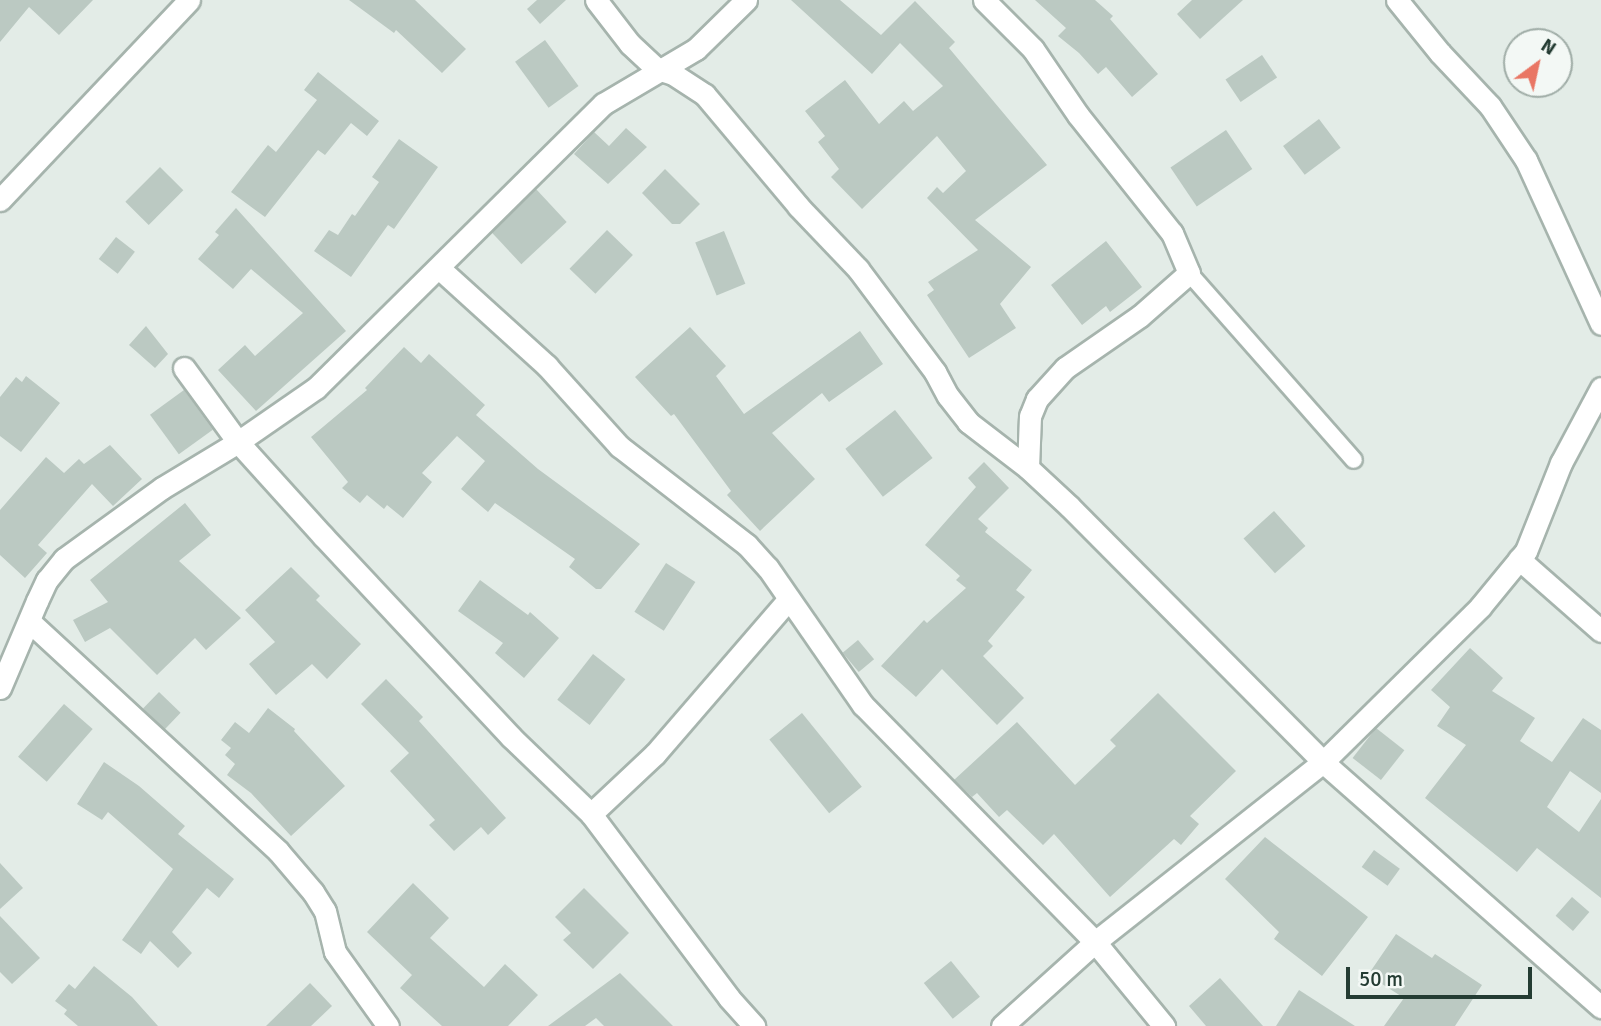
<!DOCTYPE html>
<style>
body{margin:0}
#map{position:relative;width:1601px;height:1026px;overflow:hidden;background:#e3ece7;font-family:Signika,sans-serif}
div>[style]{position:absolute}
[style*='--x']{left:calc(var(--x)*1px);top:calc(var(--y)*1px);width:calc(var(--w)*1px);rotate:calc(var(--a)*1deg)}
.building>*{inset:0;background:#bbc9c2;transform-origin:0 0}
.roads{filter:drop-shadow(2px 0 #a6b4ad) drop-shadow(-2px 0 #a6b4ad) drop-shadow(0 2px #a6b4ad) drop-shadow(0 -2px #a6b4ad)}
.lane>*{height:16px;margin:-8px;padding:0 8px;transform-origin:8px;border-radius:8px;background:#fff}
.street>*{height:21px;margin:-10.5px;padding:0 10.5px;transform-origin:10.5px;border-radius:10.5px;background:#fff}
span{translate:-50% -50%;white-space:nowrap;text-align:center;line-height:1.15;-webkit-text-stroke:6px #f3f8f5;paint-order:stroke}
.north{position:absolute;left:1503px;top:28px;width:70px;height:70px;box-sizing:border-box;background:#f3f8f5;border:2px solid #a0ada7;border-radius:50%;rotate:33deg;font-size:19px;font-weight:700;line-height:28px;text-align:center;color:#243c33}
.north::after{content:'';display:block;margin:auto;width:24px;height:32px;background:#e97664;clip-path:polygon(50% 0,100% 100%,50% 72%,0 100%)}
.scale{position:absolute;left:1346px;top:967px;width:186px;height:32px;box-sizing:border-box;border:4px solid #243c33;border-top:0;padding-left:9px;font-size:21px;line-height:24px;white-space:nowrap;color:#243c33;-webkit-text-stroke:5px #f3f8f5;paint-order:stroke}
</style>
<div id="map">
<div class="building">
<div style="clip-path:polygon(0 0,93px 0,59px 35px,29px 7px,0 42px)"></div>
<div style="clip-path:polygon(349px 0,415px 0,466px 49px,442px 73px,396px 30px,394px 33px)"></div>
<div style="clip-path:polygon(537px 0,566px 0,540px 24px,527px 9px)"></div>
<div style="clip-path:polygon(791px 0,840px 0,881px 35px,915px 1px,955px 42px,949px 48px,1047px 165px,975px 220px,1031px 267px,1000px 304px,1016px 328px,969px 358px,927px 295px,934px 290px,928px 282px,978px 250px,927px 198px,937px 187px,943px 193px,966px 171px,937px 136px,862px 209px,831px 177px,839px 169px,818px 142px,825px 136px,805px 111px,845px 80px,879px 124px,904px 101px,913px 111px,943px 86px,900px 43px,872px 74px)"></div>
<div style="clip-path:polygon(1035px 0,1095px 0,1113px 16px,1110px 19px,1158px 74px,1132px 97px,1106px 67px,1098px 74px,1079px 53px,1058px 36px,1066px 28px)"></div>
<div style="clip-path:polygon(1192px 0,1243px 0,1200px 39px,1177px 14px)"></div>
<div style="left:545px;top:40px;width:57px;height:37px;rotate:54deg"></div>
<div style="left:1262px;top:55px;width:27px;height:44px;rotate:56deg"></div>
<div style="clip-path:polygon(318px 72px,379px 121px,367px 136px,351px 123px,325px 155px,318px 150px,265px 217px,231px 192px,268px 145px,276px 152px,317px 100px,304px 90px)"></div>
<div style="left:1319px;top:119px;width:36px;height:45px;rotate:53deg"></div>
<div style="clip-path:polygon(626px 128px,647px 147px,608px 184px,574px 154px,594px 132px,609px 146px)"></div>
<div style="left:1226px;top:130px;width:47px;height:67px;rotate:56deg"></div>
<div style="clip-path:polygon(399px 139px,438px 167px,394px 229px,388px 225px,351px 277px,314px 251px,329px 230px,338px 235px,352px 214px,355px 216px,379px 182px,372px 177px)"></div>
<div style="left:160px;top:167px;width:33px;height:49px;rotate:45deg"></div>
<div style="clip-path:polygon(665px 169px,700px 204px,680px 224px,672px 224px,642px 193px)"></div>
<div style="left:536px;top:189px;width:45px;height:62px;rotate:47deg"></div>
<div style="clip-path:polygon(236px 208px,346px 331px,256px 411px,218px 370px,245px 345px,255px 356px,303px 313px,251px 269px,233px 289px,198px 259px,219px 235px,215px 232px)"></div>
<div style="left:607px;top:230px;width:36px;height:54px;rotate:44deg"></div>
<div style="left:724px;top:231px;width:57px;height:31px;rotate:68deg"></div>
<div style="left:116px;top:237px;width:24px;height:28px;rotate:38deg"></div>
<div style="clip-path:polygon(1106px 241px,1142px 287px,1110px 312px,1106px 306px,1082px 325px,1051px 285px)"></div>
<div style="clip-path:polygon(146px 326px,168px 354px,155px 368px,129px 345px)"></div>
<div style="clip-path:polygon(690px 327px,726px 366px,716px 376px,744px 414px,860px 331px,883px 364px,829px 402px,822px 393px,772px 433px,815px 479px,760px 531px,727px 495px,731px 491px,674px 414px,671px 416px,635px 377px)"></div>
<div style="clip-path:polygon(404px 347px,421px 363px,429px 354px,485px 405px,476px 415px,538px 469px,640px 544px,601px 589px,596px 589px,569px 567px,575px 559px,495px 503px,488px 512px,461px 489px,485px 461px,457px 436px,422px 473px,432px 482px,403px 518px,387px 505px,384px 509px,367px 495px,360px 503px,342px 488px,348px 482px,311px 437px,367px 390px,365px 388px)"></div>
<div style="clip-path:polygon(26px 376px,60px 403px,21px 452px,0 436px,0 397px,16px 377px,22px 382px)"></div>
<div style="left:184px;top:390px;width:49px;height:42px;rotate:54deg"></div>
<div style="left:895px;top:410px;width:61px;height:63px;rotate:52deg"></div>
<div style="clip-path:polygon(110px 445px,142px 479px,113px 506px,92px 484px,38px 545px,47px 553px,25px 578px,0 555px,0 510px,46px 457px,64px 473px,79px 459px,84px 464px)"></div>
<div style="clip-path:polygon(984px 462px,1009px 488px,978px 519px,988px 528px,985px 532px,1032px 570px,1016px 590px,1025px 597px,988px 641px,993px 646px,983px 656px,1024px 698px,997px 725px,942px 669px,916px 697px,881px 666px,924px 620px,927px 623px,966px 588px,956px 580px,960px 576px,925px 545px,976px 487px,968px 478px)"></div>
<div style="clip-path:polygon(185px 503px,211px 535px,179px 561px,241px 618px,206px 650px,195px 638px,157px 675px,110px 628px,85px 642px,73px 620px,108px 602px,90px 580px)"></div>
<div style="left:1274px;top:511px;width:47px;height:41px;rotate:48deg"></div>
<div style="left:666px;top:563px;width:35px;height:58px;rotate:33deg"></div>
<div style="clip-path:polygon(291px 567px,320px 596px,316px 600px,361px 644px,327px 679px,312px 664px,276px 695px,249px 664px,275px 642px,245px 610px)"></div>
<div style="clip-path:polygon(480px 580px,528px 615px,530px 612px,559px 638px,524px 678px,495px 653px,503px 643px,458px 611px)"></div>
<div style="left:858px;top:640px;width:25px;height:20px;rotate:50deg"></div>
<div style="clip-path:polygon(1470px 648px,1503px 678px,1492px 691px,1535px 718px,1520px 741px,1552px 762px,1583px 718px,1601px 730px,1601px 793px,1570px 771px,1547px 807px,1579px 832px,1601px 799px,1601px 898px,1537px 848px,1517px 872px,1425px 798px,1466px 745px,1437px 726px,1450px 707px,1431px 690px)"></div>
<div style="left:593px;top:654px;width:41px;height:58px;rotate:38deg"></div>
<div style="clip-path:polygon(386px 679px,423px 717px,419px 721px,506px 818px,488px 835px,481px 827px,454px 851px,429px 825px,435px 820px,390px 771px,409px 753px,361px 704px)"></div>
<div style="left:159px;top:692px;width:30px;height:23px;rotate:44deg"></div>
<div style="clip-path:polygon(1158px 693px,1236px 771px,1190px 816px,1199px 824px,1181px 845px,1174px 839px,1110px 897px,1054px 834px,1043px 845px,1007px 810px,999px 817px,977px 793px,972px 797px,954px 780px,1017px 722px,1075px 785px,1116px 746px,1110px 740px)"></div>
<div style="left:64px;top:704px;width:38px;height:70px;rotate:41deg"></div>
<div style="clip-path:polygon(268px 708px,295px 729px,294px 731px,345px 786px,291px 836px,251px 793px,227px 775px,235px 764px,225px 755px,231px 748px,221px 740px,235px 722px,249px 733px)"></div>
<div style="left:802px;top:713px;width:95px;height:42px;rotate:51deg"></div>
<div style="left:1376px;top:728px;width:36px;height:38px;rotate:38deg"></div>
<div style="clip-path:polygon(104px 762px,139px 786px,185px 826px,178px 834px,234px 879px,219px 898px,207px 888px,172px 932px,192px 953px,178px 968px,150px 941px,141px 954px,122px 940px,173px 869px,108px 812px,102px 820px,77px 804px)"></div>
<div style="clip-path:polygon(1265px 837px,1368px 917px,1322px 976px,1274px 939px,1279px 932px,1225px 879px)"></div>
<div style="left:1374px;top:850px;width:32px;height:21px;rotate:36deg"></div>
<div style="clip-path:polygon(0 863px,23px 888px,0 909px)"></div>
<div style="clip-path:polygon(413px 883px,449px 918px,430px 938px,484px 987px,505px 964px,538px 995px,508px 1026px,442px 1026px,400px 988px,412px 975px,367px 932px)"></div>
<div style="clip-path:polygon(584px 888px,629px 933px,593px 969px,563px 940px,571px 933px,555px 917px)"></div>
<div style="left:1572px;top:897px;width:23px;height:25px;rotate:41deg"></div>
<div style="clip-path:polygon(0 916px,40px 958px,12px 984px,0 972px)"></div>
<div style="clip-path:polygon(1396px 934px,1432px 958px,1435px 954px,1482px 985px,1455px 1026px,1384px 1026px,1404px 998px,1368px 975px)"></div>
<div style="left:951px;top:961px;width:46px;height:35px;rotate:51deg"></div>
<div style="clip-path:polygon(94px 966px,132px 997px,158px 1026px,78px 1026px,64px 1014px,67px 1010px,55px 1001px,69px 984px,75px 989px)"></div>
<div style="clip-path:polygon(620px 973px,673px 1026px,604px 1026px,596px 1018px,585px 1026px,548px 1026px)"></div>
<div style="clip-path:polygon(1220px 978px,1263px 1026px,1206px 1026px,1189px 1006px)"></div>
<div style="clip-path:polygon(310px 983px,332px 1006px,311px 1026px,266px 1026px)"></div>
<div style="clip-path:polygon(1299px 990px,1355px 1026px,1276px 1026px)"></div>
</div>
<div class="roads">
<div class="lane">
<div style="--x:1189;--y:273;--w:249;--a:48.6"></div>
</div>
<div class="street">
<div style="--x:596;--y:0;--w:56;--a:52.3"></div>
<div style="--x:630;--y:44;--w:37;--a:43"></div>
<div style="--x:657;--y:69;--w:17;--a:17"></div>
<div style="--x:673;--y:74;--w:38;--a:33"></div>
<div style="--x:705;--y:95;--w:145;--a:50"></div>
<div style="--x:798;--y:206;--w:87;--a:46.4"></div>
<div style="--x:858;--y:269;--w:129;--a:53.2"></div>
<div style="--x:935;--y:372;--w:27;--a:62"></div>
<div style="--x:948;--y:396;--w:33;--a:52"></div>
<div style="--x:968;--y:422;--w:76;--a:37.5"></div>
<div style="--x:1028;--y:468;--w:57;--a:42.9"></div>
<div style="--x:1070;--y:507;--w:359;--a:45.2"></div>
<div style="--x:1323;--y:762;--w:371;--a:41.4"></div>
<div style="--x:984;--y:0;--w:69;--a:45"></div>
<div style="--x:1033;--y:49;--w:80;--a:55.7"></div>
<div style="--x:1078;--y:115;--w:151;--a:51.5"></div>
<div style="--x:1172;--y:233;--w:43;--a:67"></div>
<div style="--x:1189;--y:273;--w:65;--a:138.7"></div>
<div style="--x:1140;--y:316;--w:91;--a:145.3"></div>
<div style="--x:1065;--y:368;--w:42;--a:132.1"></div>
<div style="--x:1037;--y:399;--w:18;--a:112"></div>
<div style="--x:1030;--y:416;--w:52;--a:92.2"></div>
<div style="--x:1397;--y:0;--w:68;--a:50.9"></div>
<div style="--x:1440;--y:53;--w:73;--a:46.7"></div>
<div style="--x:1490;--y:106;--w:65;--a:56.3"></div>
<div style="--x:1526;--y:160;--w:180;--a:65.4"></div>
<div style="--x:0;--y:200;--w:275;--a:-46.6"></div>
<div style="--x:439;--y:268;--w:146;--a:42.2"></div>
<div style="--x:547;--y:366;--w:108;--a:48"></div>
<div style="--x:619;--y:446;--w:162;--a:37.7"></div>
<div style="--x:747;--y:545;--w:31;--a:48"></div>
<div style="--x:768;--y:568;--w:167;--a:55.3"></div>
<div style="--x:863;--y:705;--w:332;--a:45.6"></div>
<div style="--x:1095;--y:942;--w:109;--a:50.6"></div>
<div style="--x:184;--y:368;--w:92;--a:53.9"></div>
<div style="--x:238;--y:442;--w:127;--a:47.9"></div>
<div style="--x:323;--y:536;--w:275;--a:46.9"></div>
<div style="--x:511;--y:737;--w:111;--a:43.9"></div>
<div style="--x:591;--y:814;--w:230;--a:53.1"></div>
<div style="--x:729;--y:998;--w:38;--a:48"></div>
<div style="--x:1519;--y:559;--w:109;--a:41.3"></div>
<div style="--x:30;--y:622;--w:338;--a:42.7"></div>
<div style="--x:278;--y:851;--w:54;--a:49.5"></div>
<div style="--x:313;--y:892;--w:22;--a:58"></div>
<div style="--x:325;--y:911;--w:42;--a:76.3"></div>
<div style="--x:335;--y:952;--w:91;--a:54.4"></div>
<div style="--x:0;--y:688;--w:95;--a:-67"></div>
<div style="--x:37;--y:601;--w:23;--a:-65"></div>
<div style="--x:47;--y:580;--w:27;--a:-51"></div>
<div style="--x:64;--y:559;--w:121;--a:-35.9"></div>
<div style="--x:162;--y:488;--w:89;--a:-31.2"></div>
<div style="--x:238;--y:442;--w:95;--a:-34.7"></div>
<div style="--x:316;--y:388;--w:404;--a:-44.7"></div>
<div style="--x:603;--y:104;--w:108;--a:-30.6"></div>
<div style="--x:696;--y:49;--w:70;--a:-44.4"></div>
<div style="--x:591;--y:814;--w:88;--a:-43.2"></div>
<div style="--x:655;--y:754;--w:203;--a:-49.2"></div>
<div style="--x:1002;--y:1026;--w:125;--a:-42.1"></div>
<div style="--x:1095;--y:942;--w:290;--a:-38.3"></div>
<div style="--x:1323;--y:762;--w:221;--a:-44.6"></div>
<div style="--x:1480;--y:607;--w:72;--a:-50.6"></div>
<div style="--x:1526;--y:551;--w:95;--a:-68.3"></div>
<div style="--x:1561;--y:463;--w:85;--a:-61.9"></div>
</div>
</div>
<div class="north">N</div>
<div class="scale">50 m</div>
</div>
